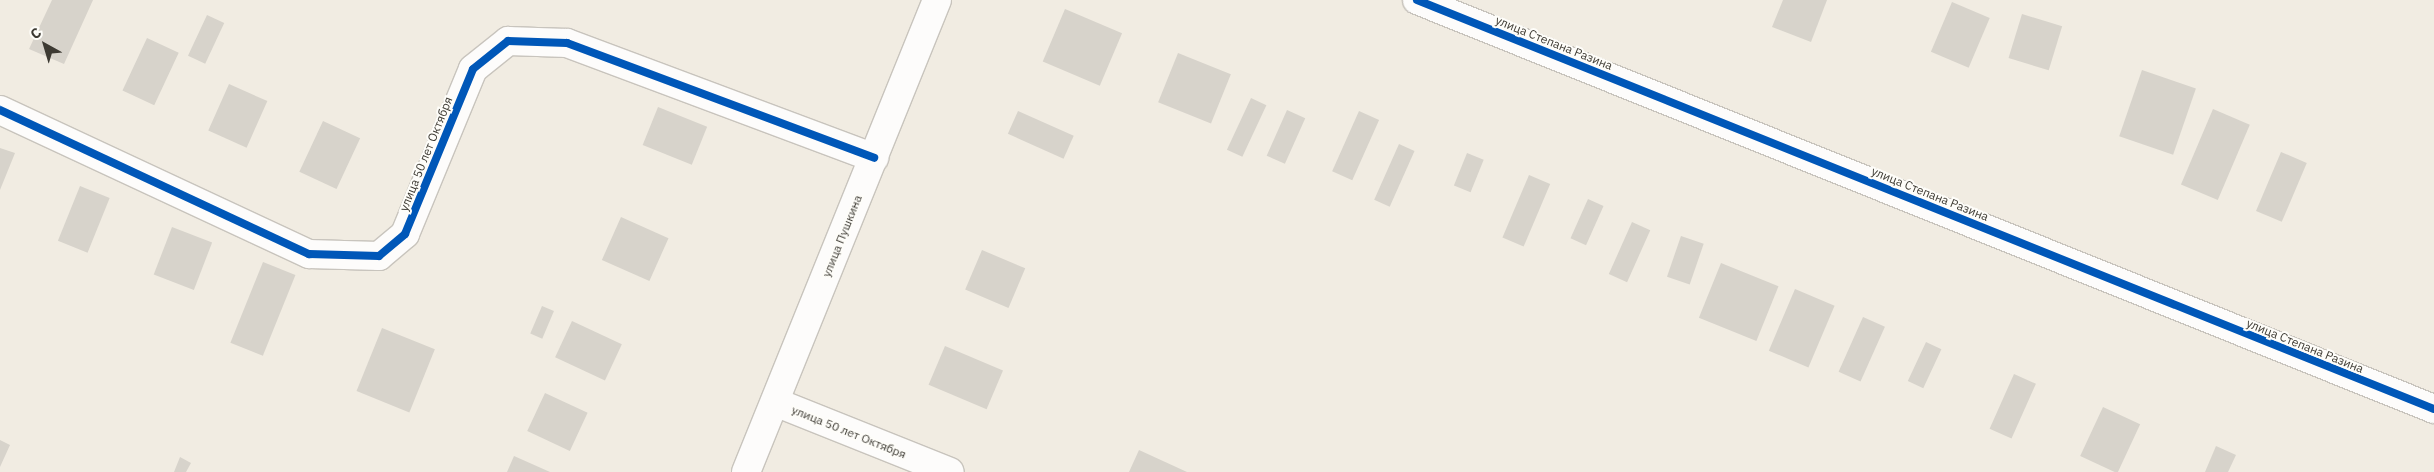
<!DOCTYPE html>
<meta charset="utf-8">
<style>
body{margin:0}
#map{position:relative;width:2434px;height:472px;overflow:hidden;background:#f1ece2;font-family:"IBM Plex Sans",sans-serif}
div>[style]{position:absolute}
[style*='--x']{left:calc(var(--x)*1px);top:calc(var(--y)*1px);width:calc(var(--w)*1px);rotate:calc(var(--a)*1deg)}
.building>*{inset:0;background:#d7d3cb;transform-origin:0 0}
.roads{filter:drop-shadow(1px 0 #c8c4bd) drop-shadow(-1px 0 #c8c4bd) drop-shadow(0 1px #c8c4bd) drop-shadow(0 -1px #c8c4bd)}
.minor>*{height:28px;margin:-14px;padding:0 14px;transform-origin:14px;border-radius:14px;background:#fdfcfb}
.cycleway>*{height:8px;margin:-4px;padding:0 4px;transform-origin:4px;border-radius:4px;background:#0057b8}
span{translate:-50% -50%;white-space:nowrap;text-align:center;line-height:1.15;-webkit-text-stroke:4px #fefdf9;paint-order:stroke}
.street-label{font-size:12px;color:#3d3a33}
.north{position:absolute;left:20px;top:20px;width:50px;height:50px;-webkit-text-stroke:4px #fefdf9;paint-order:stroke;rotate:321deg;font-size:14px;font-weight:700;line-height:20px;text-align:center;color:#3d3a33}
.north::after{content:'';display:block;margin:auto;width:18px;height:22px;background:#3d3a33;clip-path:polygon(50% 0,100% 100%,50% 72%,0 100%)}
</style>
<div id="map">
<div class="building">
<div style="clip-path:polygon(52px 0,93px 0,64px 64px,29px 49px)"></div>
<div style="clip-path:polygon(1783px 0,1827px 0,1811px 42px,1772px 27px)"></div>
<div style="left:1952px;top:2px;width:41px;height:54px;rotate:23deg"></div>
<div style="left:1065px;top:9px;width:62px;height:57px;rotate:23deg"></div>
<div style="left:2022px;top:14px;width:42px;height:46px;rotate:17deg"></div>
<div style="left:207px;top:15px;width:19px;height:45px;rotate:25deg"></div>
<div style="left:147px;top:38px;width:35px;height:58px;rotate:25deg"></div>
<div style="left:1178px;top:53px;width:57px;height:53px;rotate:22deg"></div>
<div style="left:2142px;top:70px;width:57px;height:70px;rotate:19deg"></div>
<div style="left:229px;top:84px;width:42px;height:51px;rotate:24deg"></div>
<div style="left:1251px;top:98px;width:17px;height:57px;rotate:25deg"></div>
<div style="left:658px;top:107px;width:53px;height:41px;rotate:22deg"></div>
<div style="left:2213px;top:109px;width:40px;height:82px;rotate:23deg"></div>
<div style="left:1287px;top:110px;width:20px;height:50px;rotate:24deg"></div>
<div style="left:1018px;top:111px;width:61px;height:25px;rotate:24deg"></div>
<div style="left:1359px;top:111px;width:22px;height:66px;rotate:24deg"></div>
<div style="left:323px;top:121px;width:41px;height:56px;rotate:25deg"></div>
<div style="left:1399px;top:144px;width:17px;height:61px;rotate:24deg"></div>
<div style="clip-path:polygon(0 148px,15px 153px,0 190px)"></div>
<div style="left:2281px;top:152px;width:28px;height:64px;rotate:23deg"></div>
<div style="left:1467px;top:153px;width:18px;height:35px;rotate:22deg"></div>
<div style="left:1529px;top:175px;width:23px;height:68px;rotate:23deg"></div>
<div style="left:80px;top:186px;width:32px;height:59px;rotate:22deg"></div>
<div style="left:1588px;top:199px;width:17px;height:43px;rotate:24deg"></div>
<div style="left:621px;top:217px;width:52px;height:47px;rotate:24deg"></div>
<div style="left:1632px;top:222px;width:20px;height:57px;rotate:24deg"></div>
<div style="left:172px;top:227px;width:43px;height:51px;rotate:21deg"></div>
<div style="left:1681px;top:236px;width:24px;height:43px;rotate:19deg"></div>
<div style="left:982px;top:250px;width:47px;height:43px;rotate:23deg"></div>
<div style="left:263px;top:262px;width:35px;height:87px;rotate:22deg"></div>
<div style="left:1721px;top:263px;width:62px;height:59px;rotate:22deg"></div>
<div style="left:1795px;top:289px;width:43px;height:67px;rotate:23deg"></div>
<div style="left:542px;top:306px;width:13px;height:30px;rotate:23deg"></div>
<div style="left:1863px;top:317px;width:24px;height:60px;rotate:24deg"></div>
<div style="left:572px;top:321px;width:55px;height:40px;rotate:25deg"></div>
<div style="left:382px;top:328px;width:57px;height:68px;rotate:22deg"></div>
<div style="left:1926px;top:342px;width:17px;height:43px;rotate:25deg"></div>
<div style="left:945px;top:346px;width:63px;height:42px;rotate:23deg"></div>
<div style="left:2014px;top:374px;width:24px;height:60px;rotate:24deg"></div>
<div style="left:545px;top:393px;width:47px;height:42px;rotate:25deg"></div>
<div style="left:2103px;top:407px;width:41px;height:54px;rotate:25deg"></div>
<div style="clip-path:polygon(0 440px,10px 445px,0 467px)"></div>
<div style="clip-path:polygon(2216px 446px,2236px 455px,2228px 472px,2205px 472px)"></div>
<div style="clip-path:polygon(1139px 450px,1187px 472px,1129px 472px)"></div>
<div style="clip-path:polygon(514px 456px,550px 472px,507px 472px)"></div>
<div style="clip-path:polygon(180px 457px,191px 463px,186px 472px,174px 472px)"></div>
</div>
<div class="roads">
<div class="minor">
<div style="--x:1417;--y:0;--w:1096;--a:21.91"></div>
<div style="--x:0;--y:110;--w:341;--a:25"></div>
<div style="--x:309;--y:254;--w:70;--a:1.6"></div>
<div style="--x:379;--y:256;--w:34;--a:-40"></div>
<div style="--x:405;--y:234;--w:178;--a:-67.6"></div>
<div style="--x:473;--y:69;--w:45;--a:-38.7"></div>
<div style="--x:508;--y:41;--w:59;--a:1.9"></div>
<div style="--x:567;--y:43;--w:328;--a:20.5"></div>
<div style="--x:775;--y:402;--w:188;--a:21.8"></div>
<div style="--x:746;--y:472;--w:509;--a:-67.97"></div>
</div>
</div>
<div class="cycleway">
<div style="--x:1417;--y:0;--w:1096;--a:21.91"></div>
<div style="--x:0;--y:110;--w:341;--a:25"></div>
<div style="--x:309;--y:254;--w:70;--a:1.6"></div>
<div style="--x:379;--y:256;--w:34;--a:-40"></div>
<div style="--x:405;--y:234;--w:178;--a:-67.6"></div>
<div style="--x:473;--y:69;--w:45;--a:-38.7"></div>
<div style="--x:508;--y:41;--w:59;--a:1.9"></div>
<div style="--x:567;--y:43;--w:328;--a:20.5"></div>
</div>
<div class="street-label">
<span style="left:1554px;top:43px;rotate:22deg">улица Степана Разина</span>
<span style="left:426px;top:154px;rotate:-68deg">улица 50 лет Октября</span>
<span style="left:1930px;top:194px;rotate:22deg">улица Степана Разина</span>
<span style="left:842px;top:236px;rotate:-68deg">улица Пушкина</span>
<span style="left:2305px;top:346px;rotate:22deg">улица Степана Разина</span>
<span style="left:849px;top:432px;rotate:22deg">улица 50 лет Октября</span>
</div>
<div class="north">С</div>
</div>
